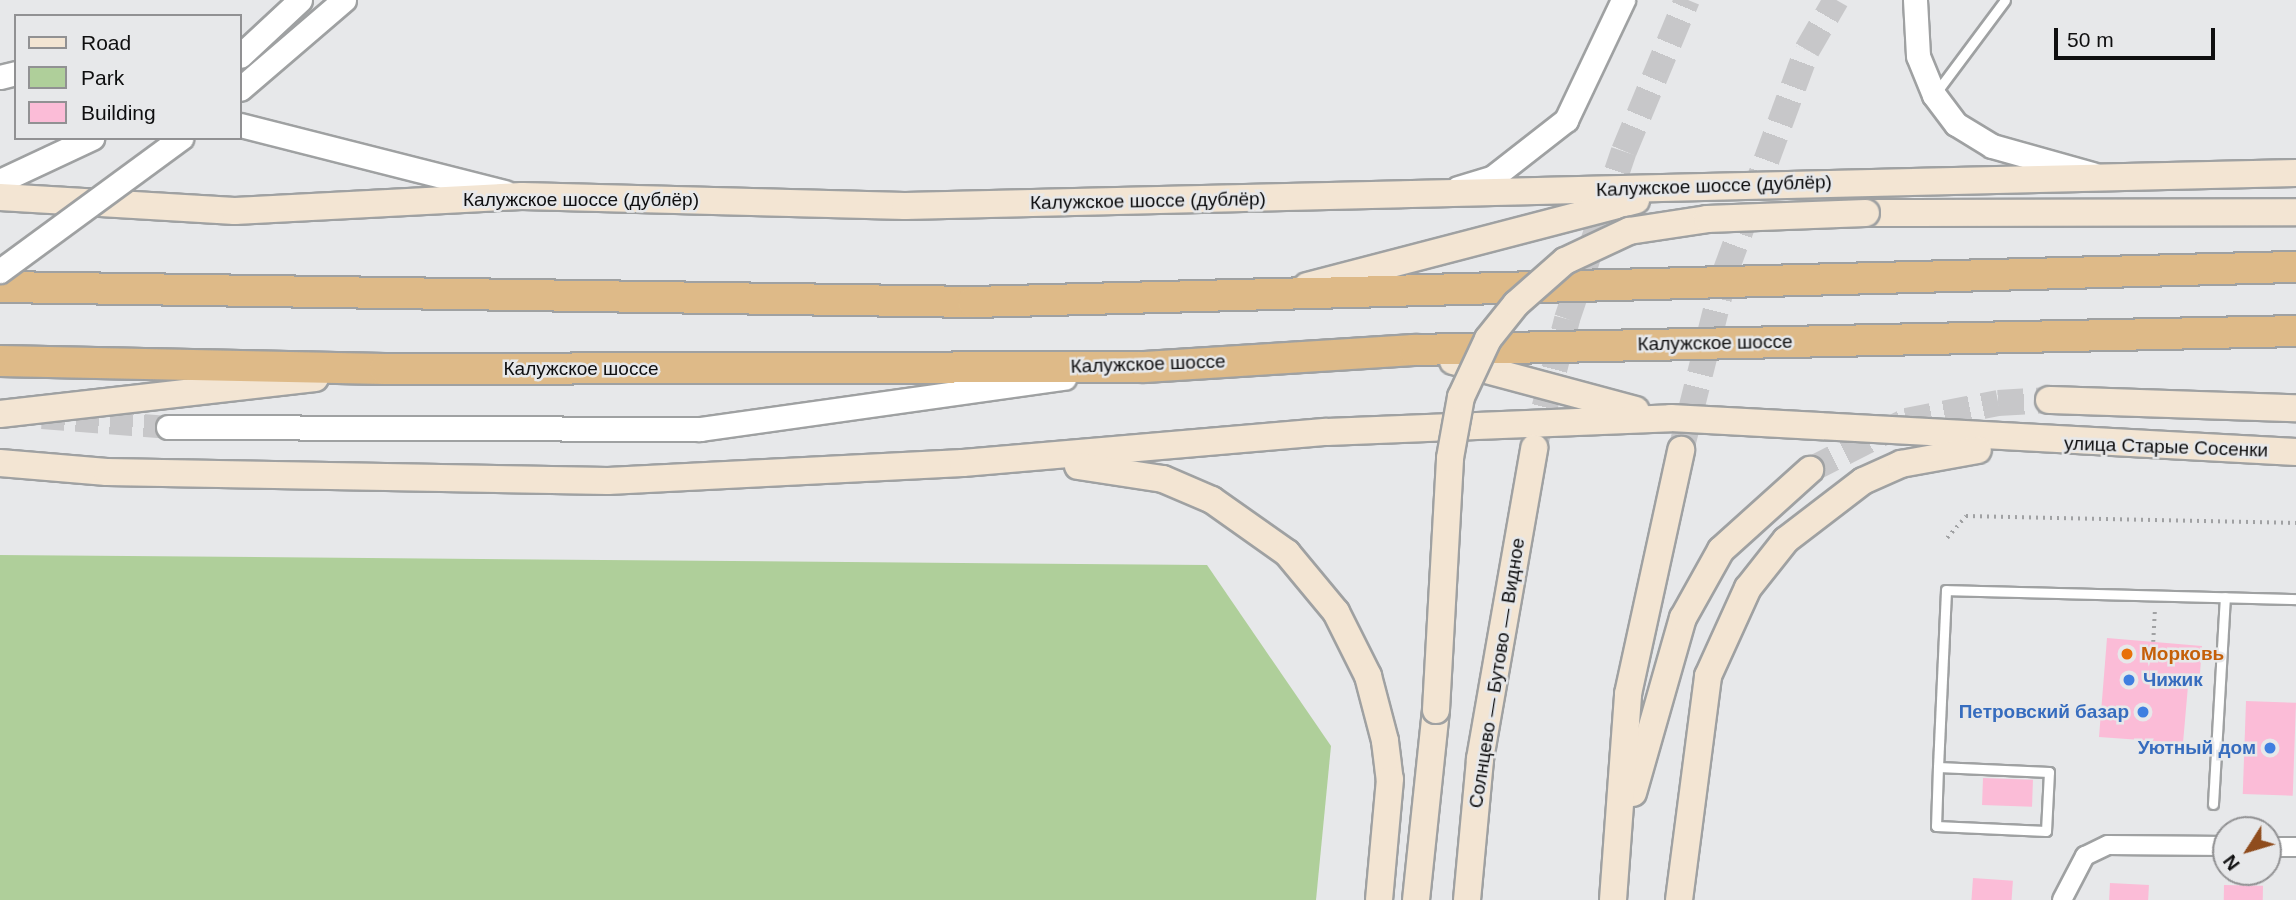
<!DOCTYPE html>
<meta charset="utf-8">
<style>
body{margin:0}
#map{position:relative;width:2296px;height:900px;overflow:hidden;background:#e7e8ea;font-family:Arial,sans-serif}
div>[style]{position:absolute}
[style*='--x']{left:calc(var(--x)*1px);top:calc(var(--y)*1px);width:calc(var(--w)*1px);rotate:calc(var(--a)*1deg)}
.green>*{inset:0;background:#afcf9a}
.building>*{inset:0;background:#fbbcd7;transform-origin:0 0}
.tertiary-tunnel>*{height:23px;margin-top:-11.5px;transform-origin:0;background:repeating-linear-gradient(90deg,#c7c7c9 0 23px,transparent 0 34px)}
.secondary-tunnel>*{height:26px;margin-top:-13px;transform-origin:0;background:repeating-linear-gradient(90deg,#c7c7c9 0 26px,transparent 0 39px)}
.path>*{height:3.5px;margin-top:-1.75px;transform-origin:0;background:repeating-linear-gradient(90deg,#a0a1a3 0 2px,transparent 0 7px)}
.roads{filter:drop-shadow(2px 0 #9fa1a2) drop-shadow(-2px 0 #9fa1a2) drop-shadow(0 2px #9fa1a2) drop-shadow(0 -2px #9fa1a2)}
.service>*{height:9px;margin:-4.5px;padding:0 4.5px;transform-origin:4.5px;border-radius:4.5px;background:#fff}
.minor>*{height:18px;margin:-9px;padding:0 9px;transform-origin:9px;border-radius:9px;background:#fff}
.tertiary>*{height:23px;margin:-11.5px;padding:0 11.5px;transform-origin:11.5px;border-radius:11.5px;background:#fff}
.secondary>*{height:26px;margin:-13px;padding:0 13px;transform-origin:13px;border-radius:13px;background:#f3e5d3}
.trunk>*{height:30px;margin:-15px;padding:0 15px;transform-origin:15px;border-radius:15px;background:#deba88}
.bridges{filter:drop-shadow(2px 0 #9fa1a2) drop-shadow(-2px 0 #9fa1a2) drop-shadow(0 2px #9fa1a2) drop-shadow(0 -2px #9fa1a2)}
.tertiary-bridge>*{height:23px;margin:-11.5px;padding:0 11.5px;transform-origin:11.5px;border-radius:11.5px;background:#fff}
.secondary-bridge>*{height:26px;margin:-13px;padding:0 13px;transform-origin:13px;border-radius:13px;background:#f3e5d3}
.dots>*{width:19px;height:19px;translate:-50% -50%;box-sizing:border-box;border:4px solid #e7e8ea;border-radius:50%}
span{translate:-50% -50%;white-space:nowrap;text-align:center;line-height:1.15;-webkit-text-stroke:5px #e7e8ea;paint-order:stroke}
.street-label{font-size:19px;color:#0f0f10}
.food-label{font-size:19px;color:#c56008;font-weight:700}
.left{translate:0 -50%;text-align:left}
.shop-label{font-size:19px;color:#366cbe;font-weight:700}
.right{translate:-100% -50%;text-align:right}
.legend{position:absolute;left:14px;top:14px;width:228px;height:126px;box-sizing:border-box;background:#e7e8ea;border:2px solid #919193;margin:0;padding:9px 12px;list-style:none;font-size:21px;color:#0f0f10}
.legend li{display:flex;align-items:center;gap:14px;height:35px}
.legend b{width:35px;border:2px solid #919193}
.north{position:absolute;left:2212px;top:816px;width:70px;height:70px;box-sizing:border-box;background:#e7e8ea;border:2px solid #919193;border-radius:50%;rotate:233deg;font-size:19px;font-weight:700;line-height:28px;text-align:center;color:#0f0f10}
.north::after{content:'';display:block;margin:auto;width:24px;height:32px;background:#8f4c1d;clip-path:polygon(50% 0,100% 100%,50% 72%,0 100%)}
.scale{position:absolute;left:2054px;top:28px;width:161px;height:32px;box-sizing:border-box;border:4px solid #0f0f10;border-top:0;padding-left:9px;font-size:21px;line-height:24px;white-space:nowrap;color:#0f0f10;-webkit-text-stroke:5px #e7e8ea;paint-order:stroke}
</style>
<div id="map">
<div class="green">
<div style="clip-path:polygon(0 555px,1207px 565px,1331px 746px,1316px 900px,0 900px)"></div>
</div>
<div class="building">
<div style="clip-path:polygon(2107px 638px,2202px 646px,2199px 687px,2188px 686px,2183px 743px,2099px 737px)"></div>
<div style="left:2246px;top:701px;width:50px;height:93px;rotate:2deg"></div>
<div style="left:1983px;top:778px;width:50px;height:27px;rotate:2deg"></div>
<div style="left:1973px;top:878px;width:40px;height:22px;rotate:4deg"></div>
<div style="left:2110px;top:883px;width:39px;height:17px;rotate:3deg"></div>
<div style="left:2224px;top:885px;width:39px;height:15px;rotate:1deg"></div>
</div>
<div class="tertiary-tunnel">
<div style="--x:42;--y:417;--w:126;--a:4.5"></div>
</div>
<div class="secondary-tunnel">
<div style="--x:1535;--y:445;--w:130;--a:-75.7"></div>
<div style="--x:1567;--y:319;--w:177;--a:-71.3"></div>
<div style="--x:1624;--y:151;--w:164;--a:-67.4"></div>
<div style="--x:1681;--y:450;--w:186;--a:-76"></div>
<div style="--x:1726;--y:270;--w:234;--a:-69.8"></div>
<div style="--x:1807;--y:50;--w:58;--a:-59.9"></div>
<div style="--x:1810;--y:470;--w:108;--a:-27"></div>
<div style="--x:1906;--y:421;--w:94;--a:-11.1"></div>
<div style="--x:1998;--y:403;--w:51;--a:-3.4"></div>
</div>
<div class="path">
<div style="--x:1947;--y:538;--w:29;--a:-49"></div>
<div style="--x:1966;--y:516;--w:330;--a:1.2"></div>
<div style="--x:2153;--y:642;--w:33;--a:-87"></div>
</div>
<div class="roads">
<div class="service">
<div style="--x:1935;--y:94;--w:117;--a:-53.3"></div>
<div style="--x:1938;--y:767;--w:59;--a:91.9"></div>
<div style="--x:1936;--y:826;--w:110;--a:2.6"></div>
<div style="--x:2046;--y:831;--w:59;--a:-87.1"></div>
<div style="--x:2049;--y:772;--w:111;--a:-177.4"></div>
<div style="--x:1938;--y:767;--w:177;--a:-87.4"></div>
<div style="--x:1946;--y:590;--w:350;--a:1.5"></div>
<div style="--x:2213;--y:804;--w:207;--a:-86.7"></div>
</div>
<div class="minor">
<div style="--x:2268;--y:847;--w:28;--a:0"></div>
<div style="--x:2062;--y:900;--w:50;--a:-62.4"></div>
<div style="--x:2085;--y:856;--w:25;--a:-26"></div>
<div style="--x:2108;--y:845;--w:118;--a:0.5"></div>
</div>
<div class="tertiary">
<div style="--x:1915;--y:0;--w:56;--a:86.9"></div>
<div style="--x:1918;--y:56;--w:42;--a:67.7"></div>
<div style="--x:1934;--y:95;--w:36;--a:53"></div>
<div style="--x:1956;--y:124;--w:42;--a:31.4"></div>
<div style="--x:1992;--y:146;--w:104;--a:15.6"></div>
<div style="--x:240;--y:56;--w:82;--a:-43"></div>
<div style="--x:0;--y:77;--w:16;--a:-14"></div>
<div style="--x:240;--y:89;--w:137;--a:-40.6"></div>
<div style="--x:240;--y:125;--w:273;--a:14.2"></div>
<div style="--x:0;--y:181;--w:102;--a:-25.1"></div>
<div style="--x:1458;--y:188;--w:37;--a:-17"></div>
<div style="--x:1493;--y:177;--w:93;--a:-38"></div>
<div style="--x:1566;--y:120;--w:133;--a:-64.6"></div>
<div style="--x:168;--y:427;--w:532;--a:0.22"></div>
<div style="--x:700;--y:429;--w:368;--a:-8"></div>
</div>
<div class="secondary">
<div style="--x:0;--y:197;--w:235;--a:3.4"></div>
<div style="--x:235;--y:211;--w:287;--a:-3"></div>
<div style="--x:522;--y:196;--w:383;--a:1.5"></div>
<div style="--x:905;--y:206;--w:1391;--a:-1.36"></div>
<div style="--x:1866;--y:213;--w:430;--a:-0.1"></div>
<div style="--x:1307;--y:286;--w:340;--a:-14.6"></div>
<div style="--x:1453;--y:361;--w:189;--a:15"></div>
<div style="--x:2049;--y:400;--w:247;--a:1.9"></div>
<div style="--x:0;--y:414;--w:317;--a:-6.5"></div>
<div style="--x:0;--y:463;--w:107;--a:4.8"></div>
<div style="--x:107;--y:472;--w:501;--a:1.03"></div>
<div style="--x:608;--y:481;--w:355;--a:-2.9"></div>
<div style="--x:963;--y:463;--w:365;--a:-4.9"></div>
<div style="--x:1327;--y:432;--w:344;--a:-2.3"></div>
<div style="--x:1671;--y:418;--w:626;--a:3.11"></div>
<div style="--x:1078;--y:466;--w:86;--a:8.7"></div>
<div style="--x:1163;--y:479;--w:53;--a:23.2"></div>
<div style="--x:1212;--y:500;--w:92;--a:35.2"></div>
<div style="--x:1287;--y:553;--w:77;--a:50.3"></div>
<div style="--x:1336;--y:612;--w:72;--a:63.4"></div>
<div style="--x:1368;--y:676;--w:67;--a:75.3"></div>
<div style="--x:1385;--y:741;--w:38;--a:83"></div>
<div style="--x:1390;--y:779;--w:121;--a:95.2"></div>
<div style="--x:1633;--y:793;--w:182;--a:-74.1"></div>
<div style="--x:1683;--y:618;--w:78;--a:-60.8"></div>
<div style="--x:1721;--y:550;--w:120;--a:-42"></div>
<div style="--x:1416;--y:900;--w:191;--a:-84"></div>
<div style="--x:1467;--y:900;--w:142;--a:-84.7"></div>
<div style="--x:1480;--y:759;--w:316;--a:-80.1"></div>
<div style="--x:1613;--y:900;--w:207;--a:-85.8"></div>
<div style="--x:1628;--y:694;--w:250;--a:-77.7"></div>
<div style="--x:1679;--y:900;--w:226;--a:-82.6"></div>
<div style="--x:1708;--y:676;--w:97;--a:-65.6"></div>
<div style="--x:1748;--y:588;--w:61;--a:-51.6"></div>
<div style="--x:1786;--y:540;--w:97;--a:-37.5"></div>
<div style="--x:1863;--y:481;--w:42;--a:-24.1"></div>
<div style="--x:1901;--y:464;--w:78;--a:-10.3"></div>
</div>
<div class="trunk">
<div style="--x:0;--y:287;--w:973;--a:0.88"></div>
<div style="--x:973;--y:302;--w:1323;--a:-1.52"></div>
<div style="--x:0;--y:361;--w:385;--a:1.2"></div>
<div style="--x:385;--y:369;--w:759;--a:-0.15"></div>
<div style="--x:1144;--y:367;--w:271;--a:-3.6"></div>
<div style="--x:1414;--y:350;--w:882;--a:-1.23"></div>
</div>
</div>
<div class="bridges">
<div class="tertiary-bridge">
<div style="--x:0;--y:271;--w:225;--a:-36.3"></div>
</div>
<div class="secondary-bridge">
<div style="--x:1436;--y:710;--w:252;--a:-86.8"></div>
<div style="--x:1450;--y:458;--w:62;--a:-79.8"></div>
<div style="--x:1461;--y:397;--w:64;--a:-65"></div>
<div style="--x:1488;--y:339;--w:45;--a:-51.3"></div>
<div style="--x:1516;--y:304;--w:65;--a:-41.3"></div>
<div style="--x:1565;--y:261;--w:71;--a:-25.1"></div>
<div style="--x:1629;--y:231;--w:79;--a:-8.7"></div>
<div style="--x:1707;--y:219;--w:159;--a:-2.2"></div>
</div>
</div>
<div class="dots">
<div style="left:2127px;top:654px;background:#e8710a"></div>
<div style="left:2129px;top:680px;background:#3f7fe0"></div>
<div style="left:2143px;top:712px;background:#3f7fe0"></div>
<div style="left:2270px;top:748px;background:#3f7fe0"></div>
</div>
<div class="street-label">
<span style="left:1714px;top:186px;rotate:-2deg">Калужское шоссе (дублёр)</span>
<span style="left:581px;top:200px">Калужское шоссе (дублёр)</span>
<span style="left:1148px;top:201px;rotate:-1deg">Калужское шоссе (дублёр)</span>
<span style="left:1715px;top:343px;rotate:-1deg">Калужское шоссе</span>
<span style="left:1148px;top:364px;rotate:-2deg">Калужское шоссе</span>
<span style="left:581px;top:369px">Калужское шоссе</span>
<span style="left:2166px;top:447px;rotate:2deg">улица Старые Сосенки</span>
<span style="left:1497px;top:673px;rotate:-81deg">Солнцево — Бутово — Видное</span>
</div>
<div class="food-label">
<span class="left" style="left:2141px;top:654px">Морковь</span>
</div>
<div class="shop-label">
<span class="left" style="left:2143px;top:680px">Чижик</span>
<span class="right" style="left:2129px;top:712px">Петровский базар</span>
<span class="right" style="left:2256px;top:748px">Уютный дом</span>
</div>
<ul class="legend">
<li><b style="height:9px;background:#f3e5d3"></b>Road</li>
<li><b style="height:19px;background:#afcf9a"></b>Park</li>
<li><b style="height:19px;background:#fbbcd7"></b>Building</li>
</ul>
<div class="north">N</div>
<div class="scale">50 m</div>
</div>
